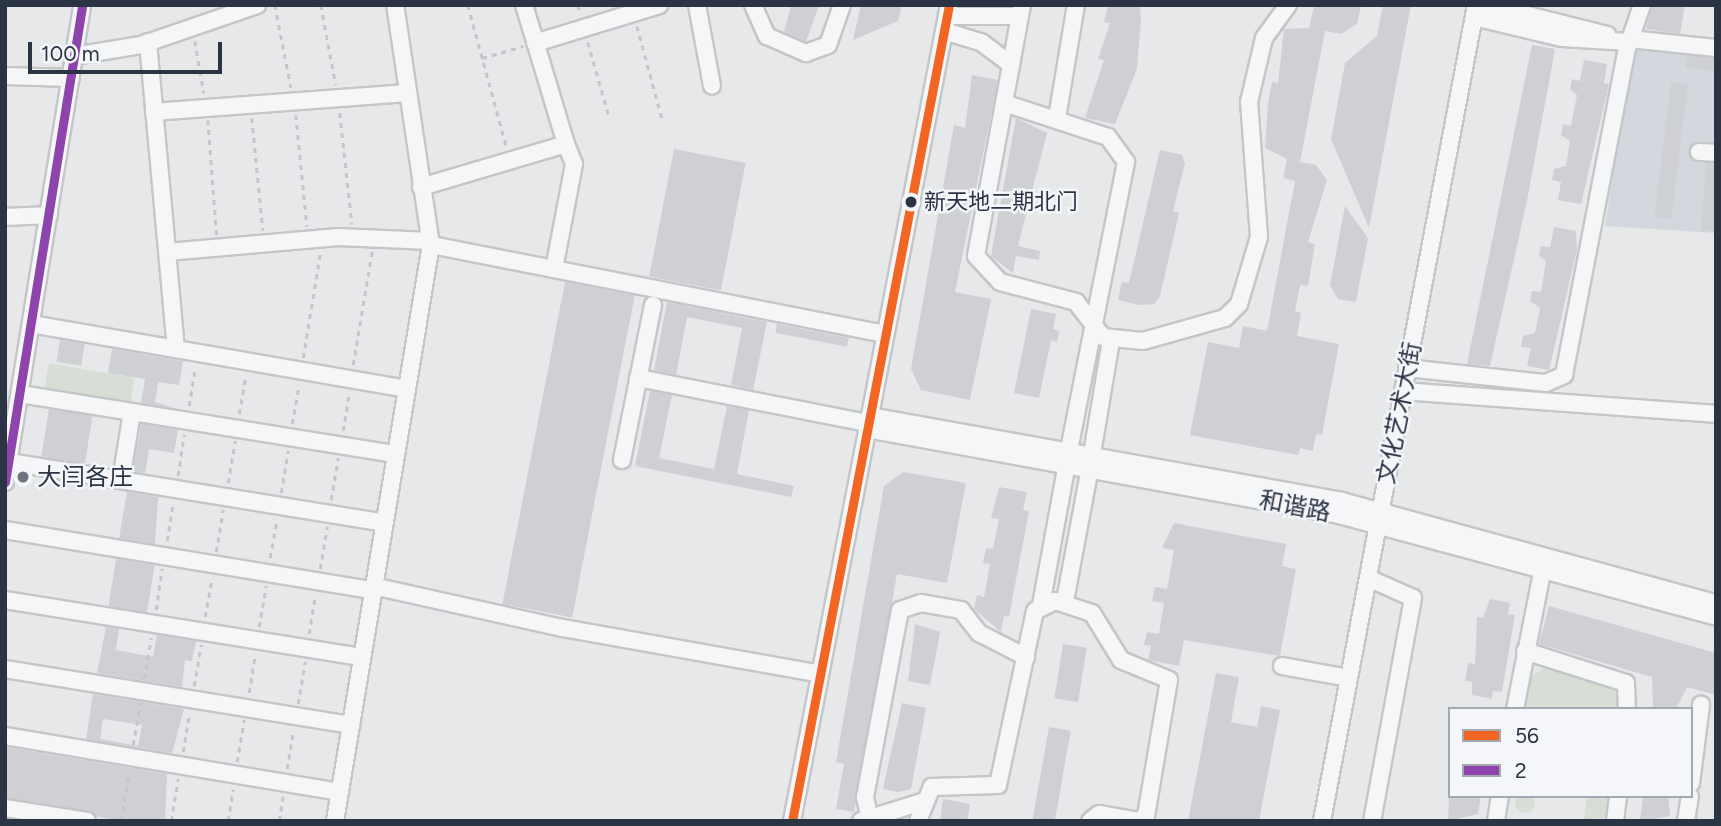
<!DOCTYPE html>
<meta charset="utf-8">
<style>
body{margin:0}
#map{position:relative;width:1721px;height:826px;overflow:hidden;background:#e6e8ea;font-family:Figtree,"Noto Sans SC",sans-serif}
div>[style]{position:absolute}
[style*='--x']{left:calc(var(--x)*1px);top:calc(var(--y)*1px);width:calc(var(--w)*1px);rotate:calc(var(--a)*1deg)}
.built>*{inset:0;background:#d4d7dd}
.green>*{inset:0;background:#d6ded6;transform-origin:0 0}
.round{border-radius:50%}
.building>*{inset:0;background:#ced0d3;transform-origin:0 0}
.path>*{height:2.5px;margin-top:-1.25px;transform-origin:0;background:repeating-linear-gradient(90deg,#c5c6ca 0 5px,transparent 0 10px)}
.roads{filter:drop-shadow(2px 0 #c4c6c8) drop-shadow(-2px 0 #c4c6c8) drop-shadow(0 2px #c4c6c8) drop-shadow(0 -2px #c4c6c8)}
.minor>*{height:16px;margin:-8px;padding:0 8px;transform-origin:8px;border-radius:8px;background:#f5f6f7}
.bus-1>*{height:9px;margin:-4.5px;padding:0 4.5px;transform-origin:4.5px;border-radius:4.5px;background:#f26522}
.bus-2>*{height:9px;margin:-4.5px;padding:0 4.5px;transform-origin:4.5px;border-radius:4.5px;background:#8e44ad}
.dots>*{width:19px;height:19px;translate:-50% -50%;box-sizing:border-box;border:4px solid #f4f6f9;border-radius:50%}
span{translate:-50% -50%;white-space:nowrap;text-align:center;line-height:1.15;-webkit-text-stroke:5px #f4f6f9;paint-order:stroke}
.bus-label{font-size:22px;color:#2b3445}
.left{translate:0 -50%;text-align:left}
.street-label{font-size:24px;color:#2b3445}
.poi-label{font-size:24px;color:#2b3445}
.frame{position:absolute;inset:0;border:7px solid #2b3445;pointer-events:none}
.legend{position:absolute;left:1448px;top:707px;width:245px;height:91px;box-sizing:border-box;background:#f4f6f9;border:2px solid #a4a8b1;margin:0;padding:9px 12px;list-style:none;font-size:21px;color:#2b3445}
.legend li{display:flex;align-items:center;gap:14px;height:35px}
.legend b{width:35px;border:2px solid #a4a8b1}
.scale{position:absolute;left:28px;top:42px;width:194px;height:32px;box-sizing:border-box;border:4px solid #2b3445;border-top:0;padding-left:9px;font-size:21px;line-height:24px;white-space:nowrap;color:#2b3445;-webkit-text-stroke:5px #f4f6f9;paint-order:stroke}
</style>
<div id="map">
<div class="built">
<div style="clip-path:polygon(1633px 46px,1716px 54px,1716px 233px,1605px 226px)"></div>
</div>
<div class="green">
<div style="left:49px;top:363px;width:87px;height:29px;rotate:10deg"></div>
<div style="clip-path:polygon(1549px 665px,1619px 687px,1623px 709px,1524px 709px,1529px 678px)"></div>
<div class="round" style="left:1515px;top:793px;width:20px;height:20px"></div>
<div style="clip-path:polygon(1587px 796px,1610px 796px,1607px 817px,1584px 820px)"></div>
</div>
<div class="building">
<div style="clip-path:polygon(791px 5px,819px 5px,806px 42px,784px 32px)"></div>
<div style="clip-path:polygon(861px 5px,902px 5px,898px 21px,853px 40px)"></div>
<div style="clip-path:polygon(1108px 5px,1140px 5px,1141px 19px,1137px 69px,1115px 124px,1085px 118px,1104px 60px,1098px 59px,1110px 23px,1104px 22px)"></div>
<div style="clip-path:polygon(1327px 5px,1361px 5px,1357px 24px,1341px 34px,1325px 31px,1300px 162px,1316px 165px,1327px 180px,1308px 242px,1315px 244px,1308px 286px,1300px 285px,1295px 311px,1301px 313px,1297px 336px,1339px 344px,1322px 435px,1316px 434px,1313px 451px,1300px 448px,1298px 455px,1190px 435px,1208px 342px,1239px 348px,1243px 326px,1267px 331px,1295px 181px,1283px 178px,1287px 159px,1265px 148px,1268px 104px,1272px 82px,1278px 83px,1284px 29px,1309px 28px,1314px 6px)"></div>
<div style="clip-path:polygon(1383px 5px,1411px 5px,1369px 228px,1331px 139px,1345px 63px,1377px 36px)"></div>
<div style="clip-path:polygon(1652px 5px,1685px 5px,1680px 34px,1646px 29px)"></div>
<div style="clip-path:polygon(1532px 45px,1555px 49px,1527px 201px,1490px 366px,1467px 364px)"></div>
<div style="left:1687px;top:56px;width:29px;height:12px;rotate:6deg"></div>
<div style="clip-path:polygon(1584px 60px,1607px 64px,1604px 83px,1609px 84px,1581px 204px,1558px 200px,1561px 182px,1552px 180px,1554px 169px,1566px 166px,1570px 141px,1561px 135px,1563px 124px,1571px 126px,1577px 95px,1570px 89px,1572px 79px,1580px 81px)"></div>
<div style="clip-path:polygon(972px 75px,998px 80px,955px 292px,991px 299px,970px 400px,921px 390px,911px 369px,954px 125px,965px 128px)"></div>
<div style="left:1671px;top:82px;width:17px;height:136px;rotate:7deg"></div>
<div style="clip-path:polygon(1016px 118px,1047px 133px,1018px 246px,1040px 251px,1039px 260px,1016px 256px,1013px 273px,991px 256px)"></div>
<div style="left:674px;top:149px;width:73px;height:130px;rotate:11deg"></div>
<div style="clip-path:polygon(1160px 150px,1182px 155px,1185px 164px,1173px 211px,1179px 213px,1160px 296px,1154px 304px,1139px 305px,1118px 300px,1122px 282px,1129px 283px)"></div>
<div style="clip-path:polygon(1706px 163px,1716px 163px,1716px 232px,1701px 230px)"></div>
<div style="clip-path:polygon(1345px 206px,1368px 238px,1356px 302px,1338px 299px,1330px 285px)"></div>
<div style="clip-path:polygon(1554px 227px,1576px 231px,1577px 250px,1549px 370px,1527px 366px,1531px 348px,1521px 347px,1523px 336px,1535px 333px,1540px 308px,1530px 301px,1532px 291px,1541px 292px,1546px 261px,1539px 256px,1541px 246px,1550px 247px)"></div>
<div style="left:565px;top:282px;width:71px;height:328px;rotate:11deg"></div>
<div style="clip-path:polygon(667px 302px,767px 322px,753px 390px,731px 385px,742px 328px,687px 317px,676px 375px,654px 370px)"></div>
<div style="clip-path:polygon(1031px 309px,1056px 314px,1053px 329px,1059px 331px,1057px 342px,1051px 340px,1039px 398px,1014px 393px)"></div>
<div style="left:777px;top:324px;width:73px;height:9px;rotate:11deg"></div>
<div style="left:60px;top:340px;width:25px;height:22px;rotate:9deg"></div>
<div style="clip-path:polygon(112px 349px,183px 361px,179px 385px,158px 382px,155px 402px,175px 408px,141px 403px,145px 379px,108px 373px)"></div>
<div style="clip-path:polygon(650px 391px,672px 395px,659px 458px,714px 469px,727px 406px,749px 410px,737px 474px,794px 486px,791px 497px,635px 466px)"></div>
<div style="left:49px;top:409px;width:44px;height:49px;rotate:9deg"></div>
<div style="clip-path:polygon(141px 424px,178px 430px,174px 453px,149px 449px,145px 473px,133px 472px)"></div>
<div style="clip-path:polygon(903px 472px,966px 483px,947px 583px,897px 574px,854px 812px,836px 809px,844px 764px,836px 762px,884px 486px)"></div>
<div style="clip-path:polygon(999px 487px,1027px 492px,1023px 510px,1029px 511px,1009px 617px,1004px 616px,1001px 632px,974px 609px,977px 595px,984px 597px,990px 564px,983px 563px,986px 548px,993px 549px,999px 519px,991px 518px)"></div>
<div style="clip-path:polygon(127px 492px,158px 497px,155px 544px,119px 538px)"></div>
<div style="clip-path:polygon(1174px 523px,1286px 544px,1282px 566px,1296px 569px,1280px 656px,1184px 640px,1179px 666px,1148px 660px,1151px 646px,1144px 645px,1147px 632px,1159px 634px,1164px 603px,1152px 601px,1155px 587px,1167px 589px,1174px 550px,1162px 548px)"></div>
<div style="left:116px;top:559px;width:39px;height:48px;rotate:9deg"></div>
<div style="clip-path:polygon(1490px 599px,1510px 603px,1508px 614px,1515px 615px,1502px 692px,1493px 691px,1492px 699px,1472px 695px,1472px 682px,1465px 681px,1468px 663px,1475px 664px,1477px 617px,1483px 618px)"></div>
<div style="clip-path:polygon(1549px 606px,1716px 653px,1716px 695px,1687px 687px,1676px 709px,1653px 709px,1652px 677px,1539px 644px)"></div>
<div style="clip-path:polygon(915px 624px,940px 632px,930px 685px,908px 681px)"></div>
<div style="clip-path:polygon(106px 627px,119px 629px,116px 650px,153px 657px,157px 635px,196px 641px,192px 661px,185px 660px,182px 687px,97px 673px)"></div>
<div style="left:1063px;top:644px;width:24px;height:55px;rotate:9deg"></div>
<div style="clip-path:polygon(1216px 673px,1239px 677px,1231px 722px,1257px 727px,1261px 706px,1280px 710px,1259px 821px,1188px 821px)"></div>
<div style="clip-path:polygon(evenodd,93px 694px,184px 709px,172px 753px,86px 739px,93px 694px,103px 719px,142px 725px,138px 746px,100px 739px,103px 719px)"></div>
<div style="clip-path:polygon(902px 703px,926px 708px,911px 789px,898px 792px,883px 789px)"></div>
<div style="left:1049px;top:727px;width:22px;height:93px;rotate:10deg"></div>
<div style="clip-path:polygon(5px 747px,167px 774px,165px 821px,119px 821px,5px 798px)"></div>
<div style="clip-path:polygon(1449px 796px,1481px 796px,1478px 814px,1448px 821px)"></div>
<div style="clip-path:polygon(1668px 796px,1670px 816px,1640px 821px,1643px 798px)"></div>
<div style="clip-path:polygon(943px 799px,970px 804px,967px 821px,940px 821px)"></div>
</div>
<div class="path">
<div style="--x:275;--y:5;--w:84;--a:79"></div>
<div style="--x:321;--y:5;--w:81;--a:79.4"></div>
<div style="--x:468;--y:5;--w:145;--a:74.8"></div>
<div style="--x:578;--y:5;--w:10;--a:73"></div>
<div style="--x:637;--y:26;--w:95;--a:74.8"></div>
<div style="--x:195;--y:41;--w:53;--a:80.2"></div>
<div style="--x:588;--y:42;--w:77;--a:74.2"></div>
<div style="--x:482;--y:58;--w:43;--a:-16.3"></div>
<div style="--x:340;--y:113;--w:112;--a:83.8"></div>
<div style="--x:296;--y:115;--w:112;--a:84.3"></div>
<div style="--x:252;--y:118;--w:113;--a:84.4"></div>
<div style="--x:208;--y:120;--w:116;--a:85.6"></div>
<div style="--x:303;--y:358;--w:105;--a:-80.7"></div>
<div style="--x:353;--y:365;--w:116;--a:-80.5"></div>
<div style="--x:189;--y:406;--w:38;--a:-81"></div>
<div style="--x:239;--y:414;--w:40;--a:-80"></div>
<div style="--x:292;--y:424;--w:40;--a:-80"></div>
<div style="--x:343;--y:431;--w:39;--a:-81"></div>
<div style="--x:178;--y:476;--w:42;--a:-81.9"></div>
<div style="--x:228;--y:483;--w:43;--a:-80.5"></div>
<div style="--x:281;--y:493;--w:43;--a:-80.5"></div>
<div style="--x:331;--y:500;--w:43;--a:-80.5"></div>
<div style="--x:167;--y:541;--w:38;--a:-81"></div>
<div style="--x:216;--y:552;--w:43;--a:-80.5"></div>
<div style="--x:270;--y:558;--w:39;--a:-80"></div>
<div style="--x:320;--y:569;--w:43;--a:-80.5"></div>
<div style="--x:156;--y:610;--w:42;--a:-81.9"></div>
<div style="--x:205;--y:617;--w:39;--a:-80"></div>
<div style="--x:259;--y:627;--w:42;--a:-80.3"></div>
<div style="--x:309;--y:634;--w:38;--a:-81"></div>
<div style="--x:144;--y:679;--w:42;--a:-80.3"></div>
<div style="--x:194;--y:686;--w:42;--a:-80.3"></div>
<div style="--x:249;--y:693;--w:38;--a:-81"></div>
<div style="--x:298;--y:704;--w:43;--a:-80.5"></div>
<div style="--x:133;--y:745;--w:43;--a:-80.5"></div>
<div style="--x:183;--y:752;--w:38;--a:-81"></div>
<div style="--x:237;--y:762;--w:43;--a:-80.5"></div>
<div style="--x:287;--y:769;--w:38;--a:-81"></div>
<div style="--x:121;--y:821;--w:50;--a:-80.7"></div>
<div style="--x:171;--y:821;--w:43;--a:-80.5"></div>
<div style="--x:228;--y:821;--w:32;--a:-81"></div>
<div style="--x:279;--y:821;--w:25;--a:-81"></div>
</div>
<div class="roads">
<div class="minor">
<div style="--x:697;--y:5;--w:82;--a:79.5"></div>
<div style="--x:753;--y:5;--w:34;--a:66"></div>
<div style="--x:767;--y:36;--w:43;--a:23.6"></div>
<div style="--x:806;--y:53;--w:23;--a:-20"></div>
<div style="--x:828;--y:45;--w:42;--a:-70.7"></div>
<div style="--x:1022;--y:5;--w:255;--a:100.4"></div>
<div style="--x:976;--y:256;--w:35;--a:47"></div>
<div style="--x:1000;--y:282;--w:79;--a:14.7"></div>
<div style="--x:1076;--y:302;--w:44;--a:52.4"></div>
<div style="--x:1103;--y:337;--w:40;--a:5.7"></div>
<div style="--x:1143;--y:341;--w:85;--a:-15.7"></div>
<div style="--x:1225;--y:318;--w:20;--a:-45"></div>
<div style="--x:1239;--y:304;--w:70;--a:-73.4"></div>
<div style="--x:1259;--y:237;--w:135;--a:-94.2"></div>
<div style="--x:1249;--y:102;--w:66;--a:-76.8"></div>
<div style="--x:1264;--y:38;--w:41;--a:-54"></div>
<div style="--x:1488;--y:5;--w:123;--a:14.1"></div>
<div style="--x:947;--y:16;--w:73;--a:0"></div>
<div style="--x:1474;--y:17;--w:90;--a:13.4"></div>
<div style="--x:1562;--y:38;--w:67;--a:3.4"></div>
<div style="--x:944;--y:31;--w:39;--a:17"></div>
<div style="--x:981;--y:42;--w:38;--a:37"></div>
<div style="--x:1630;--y:39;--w:86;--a:6"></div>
<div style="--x:148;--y:42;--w:308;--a:84.8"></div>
<div style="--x:535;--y:43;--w:130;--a:-17"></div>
<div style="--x:74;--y:56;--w:68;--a:-9.3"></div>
<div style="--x:141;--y:45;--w:123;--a:-19"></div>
<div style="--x:5;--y:76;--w:66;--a:1.7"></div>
<div style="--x:1004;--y:103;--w:109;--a:18.1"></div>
<div style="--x:1108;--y:137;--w:31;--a:54"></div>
<div style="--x:1126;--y:162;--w:294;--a:101.2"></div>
<div style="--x:154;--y:112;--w:253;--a:-4.3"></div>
<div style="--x:1057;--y:118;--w:115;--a:-80.5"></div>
<div style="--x:1699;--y:152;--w:17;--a:3"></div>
<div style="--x:421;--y:187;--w:151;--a:-16.5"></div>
<div style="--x:566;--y:144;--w:145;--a:-106.8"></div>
<div style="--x:5;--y:217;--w:44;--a:-2.6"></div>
<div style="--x:431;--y:245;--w:463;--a:11.1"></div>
<div style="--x:167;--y:252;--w:172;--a:-5"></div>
<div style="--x:338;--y:237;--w:93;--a:2.5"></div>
<div style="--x:554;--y:269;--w:107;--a:-79.2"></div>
<div style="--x:574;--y:164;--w:22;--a:-112"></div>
<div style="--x:31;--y:324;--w:381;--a:9.8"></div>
<div style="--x:1407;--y:368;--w:140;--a:6.2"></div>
<div style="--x:1546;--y:383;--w:20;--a:-24"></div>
<div style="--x:1564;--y:375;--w:329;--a:-79.1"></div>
<div style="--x:1626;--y:52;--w:50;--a:-71.2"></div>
<div style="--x:638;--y:378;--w:234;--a:11.1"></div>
<div style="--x:1403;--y:391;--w:314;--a:4.2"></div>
<div style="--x:20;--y:394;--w:380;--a:9.1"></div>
<div style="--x:870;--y:416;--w:480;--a:10.2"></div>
<div style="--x:1342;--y:501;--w:388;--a:15.3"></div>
<div style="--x:867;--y:429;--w:480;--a:10.3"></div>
<div style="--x:1339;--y:515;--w:391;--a:15.1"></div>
<div style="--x:1092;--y:454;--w:116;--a:-80.5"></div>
<div style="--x:622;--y:460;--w:158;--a:-78.7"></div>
<div style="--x:9;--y:462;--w:380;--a:9.2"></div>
<div style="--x:121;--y:480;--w:69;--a:-80.8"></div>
<div style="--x:5;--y:482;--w:483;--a:-80.8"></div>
<div style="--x:5;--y:530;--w:373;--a:9.3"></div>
<div style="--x:1368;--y:578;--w:49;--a:24"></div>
<div style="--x:1413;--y:598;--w:227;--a:100.4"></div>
<div style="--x:373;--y:586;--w:195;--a:12.5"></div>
<div style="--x:563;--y:628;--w:261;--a:10.1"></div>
<div style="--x:5;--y:600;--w:362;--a:9.1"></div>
<div style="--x:1065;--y:601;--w:136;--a:-79.4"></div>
<div style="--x:1041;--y:605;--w:144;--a:-79.6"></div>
<div style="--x:1525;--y:651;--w:106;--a:17.6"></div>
<div style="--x:1626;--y:683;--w:26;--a:88"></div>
<div style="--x:1282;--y:666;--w:68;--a:10.2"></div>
<div style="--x:5;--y:669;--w:351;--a:9.2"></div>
<div style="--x:1515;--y:709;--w:144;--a:-78.8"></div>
<div style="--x:5;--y:736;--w:340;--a:9.5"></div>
<div style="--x:1691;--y:783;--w:79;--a:-82.7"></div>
<div style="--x:5;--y:808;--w:83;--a:9"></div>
<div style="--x:869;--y:815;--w:18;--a:-103"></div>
<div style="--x:865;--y:797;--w:190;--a:-79.4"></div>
<div style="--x:900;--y:610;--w:22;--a:-18"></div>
<div style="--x:921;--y:603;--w:41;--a:9.9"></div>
<div style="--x:961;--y:610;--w:29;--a:52"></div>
<div style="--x:979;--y:633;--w:53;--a:27.1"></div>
<div style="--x:335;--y:821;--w:584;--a:-80.54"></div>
<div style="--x:431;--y:245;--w:243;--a:-98.5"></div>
<div style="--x:792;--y:821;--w:831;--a:-79.11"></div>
<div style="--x:861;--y:821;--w:64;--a:-17.3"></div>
<div style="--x:918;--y:821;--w:37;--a:-68"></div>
<div style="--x:932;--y:787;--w:66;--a:-1.7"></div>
<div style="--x:998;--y:785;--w:178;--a:-78"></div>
<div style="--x:1035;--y:611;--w:22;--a:-27"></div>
<div style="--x:1055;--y:601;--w:39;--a:18"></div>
<div style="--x:1092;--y:613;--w:55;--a:58.3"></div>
<div style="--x:1121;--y:660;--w:52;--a:22.6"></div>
<div style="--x:1169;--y:680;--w:138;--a:99.6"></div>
<div style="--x:1146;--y:816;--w:9;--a:148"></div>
<div style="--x:1090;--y:821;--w:11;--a:-38"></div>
<div style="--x:1099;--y:814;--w:40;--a:10"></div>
<div style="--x:1322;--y:821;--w:830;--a:-79.31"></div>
<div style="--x:1496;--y:821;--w:25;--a:-81"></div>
<div style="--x:1615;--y:821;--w:25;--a:-83"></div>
<div style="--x:1686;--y:821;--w:25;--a:-81"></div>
</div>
</div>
<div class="bus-1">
<div style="--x:792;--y:821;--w:831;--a:-79.11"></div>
</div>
<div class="bus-2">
<div style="--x:5;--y:482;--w:483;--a:-80.8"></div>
</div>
<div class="dots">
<div style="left:911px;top:202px;background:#2b3445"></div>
<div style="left:23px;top:477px;background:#6c737f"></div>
</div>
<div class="bus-label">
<span class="left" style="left:924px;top:202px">新天地二期北门</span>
</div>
<div class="street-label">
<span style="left:1399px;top:413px;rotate:-79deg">文化艺术大街</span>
<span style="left:1295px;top:506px;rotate:11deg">和谐路</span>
</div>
<div class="poi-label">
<span class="left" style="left:37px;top:477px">大闫各庄</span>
</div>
<div class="frame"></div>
<ul class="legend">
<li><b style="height:9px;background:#f26522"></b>56</li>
<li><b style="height:9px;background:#8e44ad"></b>2</li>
</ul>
<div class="scale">100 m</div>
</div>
